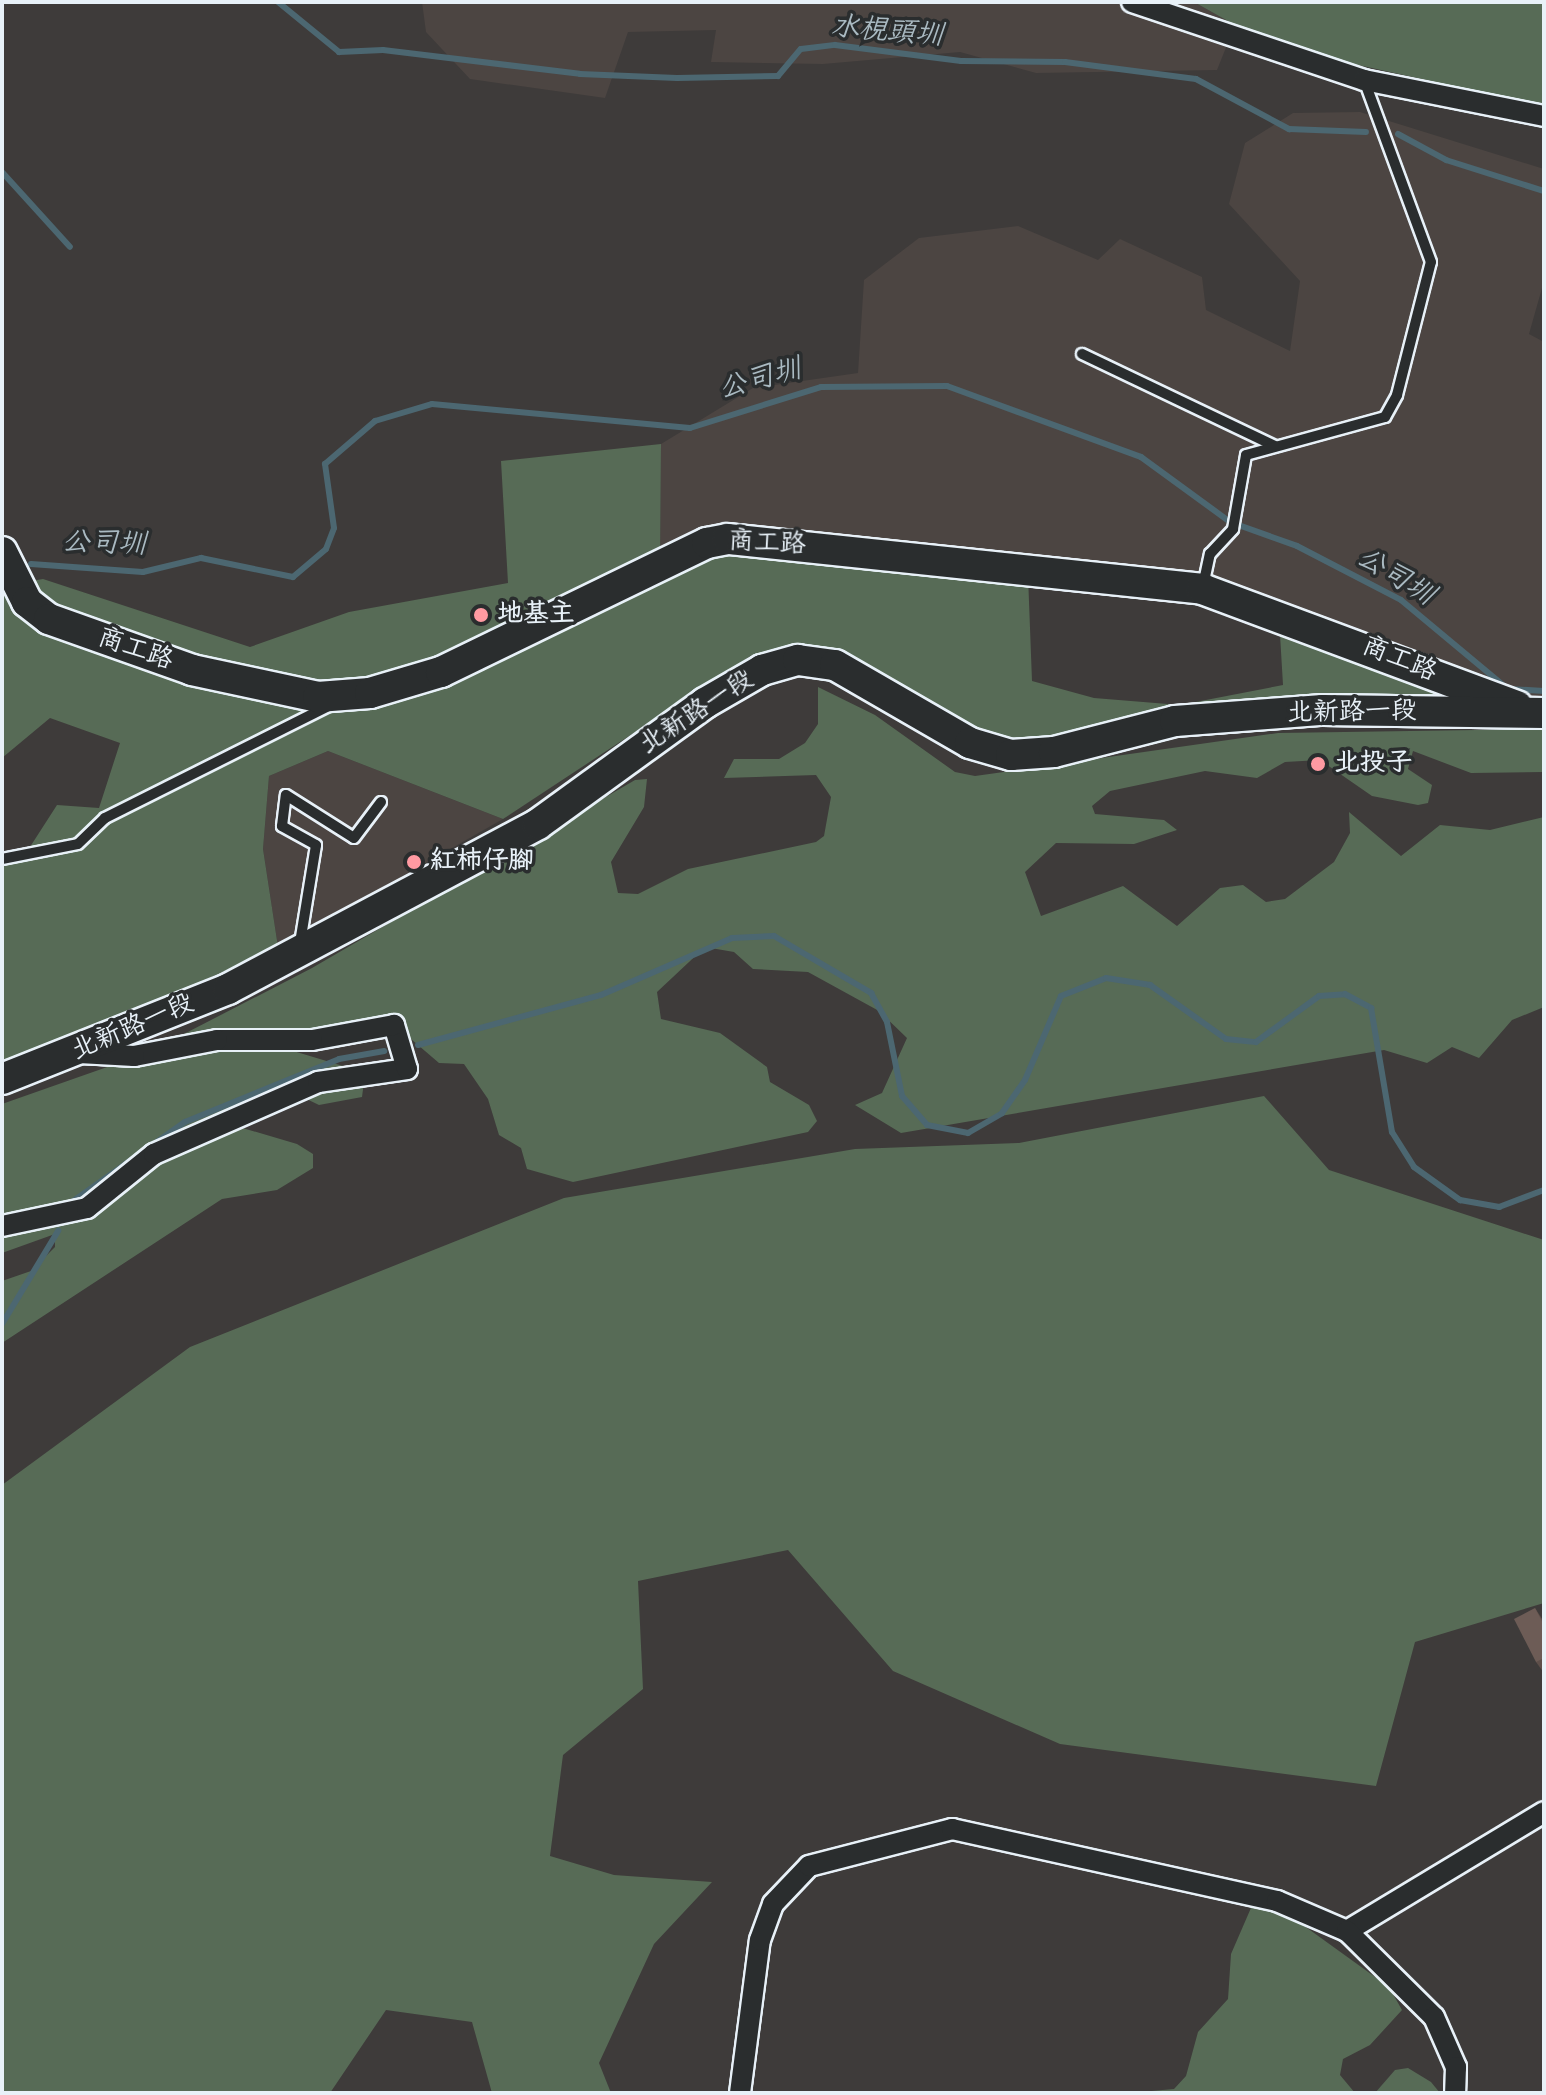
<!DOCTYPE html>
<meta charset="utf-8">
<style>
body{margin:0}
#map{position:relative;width:1546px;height:2095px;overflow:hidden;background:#3e3b3a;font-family:Mynerve,"LXGW WenKai TC",sans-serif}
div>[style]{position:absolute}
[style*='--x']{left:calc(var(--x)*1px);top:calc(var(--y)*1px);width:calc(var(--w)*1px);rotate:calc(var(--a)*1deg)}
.built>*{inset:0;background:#4c4542}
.green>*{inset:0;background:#576b56}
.stream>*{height:6px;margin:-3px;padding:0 3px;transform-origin:3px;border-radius:3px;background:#4c6771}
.roads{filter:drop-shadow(2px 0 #e8f1f8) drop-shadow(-2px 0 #e8f1f8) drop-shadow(0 2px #e8f1f8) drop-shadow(0 -2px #e8f1f8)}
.lane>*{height:10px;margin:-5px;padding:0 5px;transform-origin:5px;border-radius:5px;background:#2a2d2e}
.street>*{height:20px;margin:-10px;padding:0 10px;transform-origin:10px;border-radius:10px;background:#2a2d2e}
.secondary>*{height:30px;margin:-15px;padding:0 15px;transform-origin:15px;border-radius:15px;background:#2a2d2e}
.wall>*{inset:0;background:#5e4f4a}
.building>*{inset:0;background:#6d5c56}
.dots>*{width:22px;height:22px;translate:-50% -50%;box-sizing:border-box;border:4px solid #2a2d2e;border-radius:50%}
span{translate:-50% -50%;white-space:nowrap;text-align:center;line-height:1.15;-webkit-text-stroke:7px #2a2d2e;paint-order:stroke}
.street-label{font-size:26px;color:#e8f1f8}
.poi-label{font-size:26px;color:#e8f1f8;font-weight:700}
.left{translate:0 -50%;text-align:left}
.water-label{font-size:28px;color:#aabac2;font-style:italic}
.frame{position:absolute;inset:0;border:4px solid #e8f1f8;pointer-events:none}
</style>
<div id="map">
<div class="built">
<div style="clip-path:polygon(422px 2px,1194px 2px,1235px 25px,1217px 70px,1036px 73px,960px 52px,823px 64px,711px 62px,716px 30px,628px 32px,605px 98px,470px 79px,426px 32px)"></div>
<div style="clip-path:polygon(1360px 112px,1544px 169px,1544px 281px,1529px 334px,1544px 342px,1544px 707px,1180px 594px,1028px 575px,660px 575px,661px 444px,753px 388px,858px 373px,864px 280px,919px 238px,1018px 226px,1098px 260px,1120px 239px,1202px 277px,1206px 310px,1290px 351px,1300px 281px,1229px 204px,1245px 143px,1293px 113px)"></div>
<div style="clip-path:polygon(328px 751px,503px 819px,278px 947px,263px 849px,269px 776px)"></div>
</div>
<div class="green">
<div style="clip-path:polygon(1194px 2px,1544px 2px,1544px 106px,1340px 61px,1235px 25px)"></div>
<div style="clip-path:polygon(661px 444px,660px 574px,735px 547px,1028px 575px,1032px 681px,1094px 698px,1180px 705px,1283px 685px,1279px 618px,1537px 709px,1000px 748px,834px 655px,752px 655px,503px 819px,328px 751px,269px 776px,263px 849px,278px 947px,2px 1071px,2px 858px,28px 850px,57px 805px,99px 808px,120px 743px,50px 718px,2px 758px,2px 586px,43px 579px,250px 647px,349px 612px,508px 583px,501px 461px)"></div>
<div style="clip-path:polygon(818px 687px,875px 715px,955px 772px,975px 776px,1278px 733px,1544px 729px,1544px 772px,1471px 773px,1413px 751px,1408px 769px,1432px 785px,1428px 803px,1418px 805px,1372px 796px,1320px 760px,1285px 762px,1257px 778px,1205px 771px,1110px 791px,1092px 806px,1095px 814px,1164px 820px,1177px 830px,1134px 844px,1056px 843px,1025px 872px,1041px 916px,1123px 886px,1177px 926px,1220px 888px,1243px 885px,1266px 902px,1285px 899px,1334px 862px,1350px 833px,1349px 812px,1401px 856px,1440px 825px,1490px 830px,1544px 817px,1544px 1007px,1512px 1020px,1479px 1058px,1452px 1047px,1427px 1063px,1384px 1050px,901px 1133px,855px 1105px,882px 1093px,907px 1038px,879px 1011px,808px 972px,753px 969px,734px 952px,705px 947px,657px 992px,661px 1019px,720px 1033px,767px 1067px,770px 1082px,809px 1105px,817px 1121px,808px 1132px,573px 1182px,527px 1169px,521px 1148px,499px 1135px,488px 1099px,464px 1064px,439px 1063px,411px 1039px,364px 1033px,299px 1039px,290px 1050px,353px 1069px,364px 1082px,362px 1097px,319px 1105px,294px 1093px,265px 1091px,229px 1124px,297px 1144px,313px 1154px,313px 1168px,277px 1190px,222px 1199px,2px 1343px,2px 1281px,31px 1271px,55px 1247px,55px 1234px,2px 1253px,2px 1104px,147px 1053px,312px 968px,635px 780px,647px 779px,644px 807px,611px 862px,618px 893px,638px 894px,688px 869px,816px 842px,824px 836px,831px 797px,816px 775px,724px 778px,734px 759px,779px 759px,805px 743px,818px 724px)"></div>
<div style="clip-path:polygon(1264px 1096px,1329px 1170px,1544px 1240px,1544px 1603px,1415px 1642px,1376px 1786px,1060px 1744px,893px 1671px,788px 1550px,638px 1581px,643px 1689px,563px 1755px,550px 1856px,614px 1875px,712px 1882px,654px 1944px,599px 2063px,611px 2093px,492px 2093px,472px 2022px,386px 2010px,330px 2093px,2px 2093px,2px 1485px,190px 1347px,564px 1198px,855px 1149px,1019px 1143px)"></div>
<div style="clip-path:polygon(1254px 1901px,1278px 1907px,1389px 1987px,1402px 2010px,1370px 2045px,1343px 2059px,1340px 2075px,1355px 2093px,1129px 2093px,1174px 2089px,1186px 2076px,1198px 2032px,1228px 1999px,1231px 1954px)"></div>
<div style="clip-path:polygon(1408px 2068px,1431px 2082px,1440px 2093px,1375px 2093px,1395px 2070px)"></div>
</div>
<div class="stream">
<div style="--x:278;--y:2;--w:79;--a:39.3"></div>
<div style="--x:339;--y:52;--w:44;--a:-2.6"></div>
<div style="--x:383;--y:50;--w:198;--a:6.9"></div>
<div style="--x:580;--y:74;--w:97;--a:2.4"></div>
<div style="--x:677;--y:78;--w:101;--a:-1.1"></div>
<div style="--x:778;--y:76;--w:35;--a:-50"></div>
<div style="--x:801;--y:49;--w:34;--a:-7"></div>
<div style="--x:835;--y:45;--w:127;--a:7.2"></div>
<div style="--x:961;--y:61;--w:104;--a:0.6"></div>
<div style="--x:1065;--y:62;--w:132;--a:7.4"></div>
<div style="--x:1196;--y:79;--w:106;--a:28.3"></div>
<div style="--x:1289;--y:129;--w:77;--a:2.2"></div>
<div style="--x:1398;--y:134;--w:55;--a:28.4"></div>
<div style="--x:1446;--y:160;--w:103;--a:17.6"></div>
<div style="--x:2;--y:172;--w:101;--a:47.8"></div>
<div style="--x:31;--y:564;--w:112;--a:4.1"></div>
<div style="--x:143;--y:572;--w:60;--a:-13.6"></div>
<div style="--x:201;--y:558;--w:94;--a:11.7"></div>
<div style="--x:293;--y:577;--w:43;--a:-40.3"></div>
<div style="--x:326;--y:549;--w:22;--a:-69"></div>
<div style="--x:334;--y:528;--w:65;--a:-98"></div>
<div style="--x:325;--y:464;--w:66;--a:-40.7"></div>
<div style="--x:375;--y:421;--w:59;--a:-16.6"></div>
<div style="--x:432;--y:404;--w:259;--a:5.3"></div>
<div style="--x:690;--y:428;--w:137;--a:-17.4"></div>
<div style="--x:821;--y:387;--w:126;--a:-0.5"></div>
<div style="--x:947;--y:386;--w:207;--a:20.1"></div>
<div style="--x:1141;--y:457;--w:110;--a:36.1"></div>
<div style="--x:1230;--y:522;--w:71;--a:19.7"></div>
<div style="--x:1297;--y:546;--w:117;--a:27.4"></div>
<div style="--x:1401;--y:600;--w:139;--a:39.8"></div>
<div style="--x:1508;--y:689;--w:36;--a:3"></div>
<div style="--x:418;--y:1045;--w:190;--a:-15.3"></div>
<div style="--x:601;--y:995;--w:143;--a:-23.5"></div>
<div style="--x:732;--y:938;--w:42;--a:-2.7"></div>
<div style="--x:774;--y:936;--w:113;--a:30.4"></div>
<div style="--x:871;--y:993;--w:33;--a:61"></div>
<div style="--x:887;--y:1022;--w:76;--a:78.5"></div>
<div style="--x:902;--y:1096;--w:38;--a:49"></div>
<div style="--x:927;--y:1125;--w:42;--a:11"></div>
<div style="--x:968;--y:1133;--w:39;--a:-30"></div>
<div style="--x:1002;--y:1113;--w:40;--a:-55.1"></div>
<div style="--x:1025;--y:1080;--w:91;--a:-66.8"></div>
<div style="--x:1061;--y:996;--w:48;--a:-21.8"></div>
<div style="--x:1106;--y:978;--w:45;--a:9"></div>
<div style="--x:1150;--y:985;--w:93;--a:35.4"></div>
<div style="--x:1226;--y:1039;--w:30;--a:6"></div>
<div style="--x:1256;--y:1042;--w:78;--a:-36.1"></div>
<div style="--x:1319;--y:996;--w:26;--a:-4"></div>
<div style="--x:1345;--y:994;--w:30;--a:28"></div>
<div style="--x:1371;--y:1008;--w:126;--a:80.4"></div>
<div style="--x:1392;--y:1132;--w:41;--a:57.8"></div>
<div style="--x:1414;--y:1167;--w:57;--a:35.7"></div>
<div style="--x:1460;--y:1200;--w:40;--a:10"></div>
<div style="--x:1499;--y:1207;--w:48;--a:-20.7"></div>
<div style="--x:69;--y:1204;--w:142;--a:-35.3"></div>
<div style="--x:185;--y:1122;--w:166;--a:-22.2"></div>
<div style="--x:339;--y:1059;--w:46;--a:-10.1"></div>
<div style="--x:2;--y:1324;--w:109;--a:-58.9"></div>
</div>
<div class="roads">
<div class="lane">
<div style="--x:1082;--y:354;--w:214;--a:25.5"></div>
<div style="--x:1203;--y:586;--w:33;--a:-78"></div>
<div style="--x:1210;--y:554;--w:34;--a:-47"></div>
<div style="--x:1233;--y:529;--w:75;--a:-80"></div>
<div style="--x:1246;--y:455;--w:144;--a:-15.3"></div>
<div style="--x:1385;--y:417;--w:25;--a:-61"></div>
<div style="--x:1397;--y:395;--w:137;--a:-75.7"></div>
<div style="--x:1431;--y:262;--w:194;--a:-110.2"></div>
<div style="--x:2;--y:859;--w:77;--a:-11.2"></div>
<div style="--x:78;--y:844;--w:37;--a:-44"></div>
<div style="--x:105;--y:818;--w:259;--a:-26.6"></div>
<div style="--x:300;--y:943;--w:99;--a:-80.7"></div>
<div style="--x:316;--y:845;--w:39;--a:-151"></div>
<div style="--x:282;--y:826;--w:31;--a:-83"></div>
<div style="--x:286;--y:795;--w:80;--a:32.3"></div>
<div style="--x:354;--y:838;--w:45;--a:-53.1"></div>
</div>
<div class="street">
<div style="--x:1132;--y:2;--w:245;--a:18.6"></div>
<div style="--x:1364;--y:80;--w:184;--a:11.3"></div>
<div style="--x:2;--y:1226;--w:87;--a:-12"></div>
<div style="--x:87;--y:1208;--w:86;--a:-38.9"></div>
<div style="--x:154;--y:1154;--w:179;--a:-23.7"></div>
<div style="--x:318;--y:1082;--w:90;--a:-8.3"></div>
<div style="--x:407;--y:1069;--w:46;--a:-106.5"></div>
<div style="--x:394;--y:1025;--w:83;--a:169.6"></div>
<div style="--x:312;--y:1040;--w:95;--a:180"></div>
<div style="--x:217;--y:1040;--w:85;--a:169.1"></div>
<div style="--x:134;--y:1056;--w:55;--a:-176.9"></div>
<div style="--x:1347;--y:1931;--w:230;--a:-31.1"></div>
<div style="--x:740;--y:2093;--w:154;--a:-82.6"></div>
<div style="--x:760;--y:1940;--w:38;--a:-70"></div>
<div style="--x:773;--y:1904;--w:52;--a:-46.5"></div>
<div style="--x:809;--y:1866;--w:148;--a:-14.5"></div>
<div style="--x:952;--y:1829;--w:333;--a:12.5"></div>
<div style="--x:1277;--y:1901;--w:76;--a:23.2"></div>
<div style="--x:1347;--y:1931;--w:122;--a:44.7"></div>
<div style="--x:1434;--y:2017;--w:55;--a:66.3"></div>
<div style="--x:1456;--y:2067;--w:26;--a:92"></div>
</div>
<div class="secondary">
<div style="--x:2;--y:552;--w:56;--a:63.4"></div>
<div style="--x:27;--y:602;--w:28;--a:38"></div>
<div style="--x:49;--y:619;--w:152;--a:19.6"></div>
<div style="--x:192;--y:670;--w:129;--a:12.1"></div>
<div style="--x:318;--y:697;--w:52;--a:-4.4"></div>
<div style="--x:370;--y:693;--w:74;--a:-16.5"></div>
<div style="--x:441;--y:672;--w:296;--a:-25.9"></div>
<div style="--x:707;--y:543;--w:21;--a:-11"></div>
<div style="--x:728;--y:539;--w:477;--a:6"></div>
<div style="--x:1202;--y:589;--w:336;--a:20.4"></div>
<div style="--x:2;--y:1079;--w:243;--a:-21.7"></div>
<div style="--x:228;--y:989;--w:351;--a:-28"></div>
<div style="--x:538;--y:824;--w:206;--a:-35.9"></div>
<div style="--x:705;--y:703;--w:66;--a:-30.1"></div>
<div style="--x:762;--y:670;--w:37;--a:-16"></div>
<div style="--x:798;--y:660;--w:37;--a:8"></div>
<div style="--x:835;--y:665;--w:156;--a:30"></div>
<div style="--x:970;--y:743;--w:43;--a:16.3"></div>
<div style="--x:1011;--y:755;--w:43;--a:-4"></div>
<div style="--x:1054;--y:752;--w:125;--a:-14.4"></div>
<div style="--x:1175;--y:721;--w:148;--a:-4.3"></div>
<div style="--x:1323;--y:710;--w:221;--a:0.8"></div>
</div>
</div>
<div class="wall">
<div style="clip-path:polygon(1535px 1608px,1544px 1622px,1544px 1673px,1536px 1662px)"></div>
</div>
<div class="building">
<div style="clip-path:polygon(1535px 1608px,1544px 1625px,1544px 1658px,1536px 1662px,1514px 1619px)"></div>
</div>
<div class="dots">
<div style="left:481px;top:615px;background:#ff9aa2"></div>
<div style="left:1318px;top:764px;background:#ff9aa2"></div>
<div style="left:414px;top:862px;background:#ff9aa2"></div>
</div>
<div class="street-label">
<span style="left:767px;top:544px;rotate:3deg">商工路</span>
<span style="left:135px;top:650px;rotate:19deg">商工路</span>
<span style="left:1399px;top:660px;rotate:22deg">商工路</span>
<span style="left:697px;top:713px;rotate:-33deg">北新路一段</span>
<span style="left:1352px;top:713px;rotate:-1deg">北新路一段</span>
<span style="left:133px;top:1028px;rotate:-23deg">北新路一段</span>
</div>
<div class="poi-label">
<span class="left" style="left:497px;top:615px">地基主</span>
<span class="left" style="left:1334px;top:764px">北投子</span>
<span class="left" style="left:430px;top:862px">紅柿仔腳</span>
</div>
<div class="water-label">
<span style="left:887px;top:32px;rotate:5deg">水梘頭圳</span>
<span style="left:760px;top:380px;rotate:-15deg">公司圳</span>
<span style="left:104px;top:544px;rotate:2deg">公司圳</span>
<span style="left:1395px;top:577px;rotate:31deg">公司圳</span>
</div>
<div class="frame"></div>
</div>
